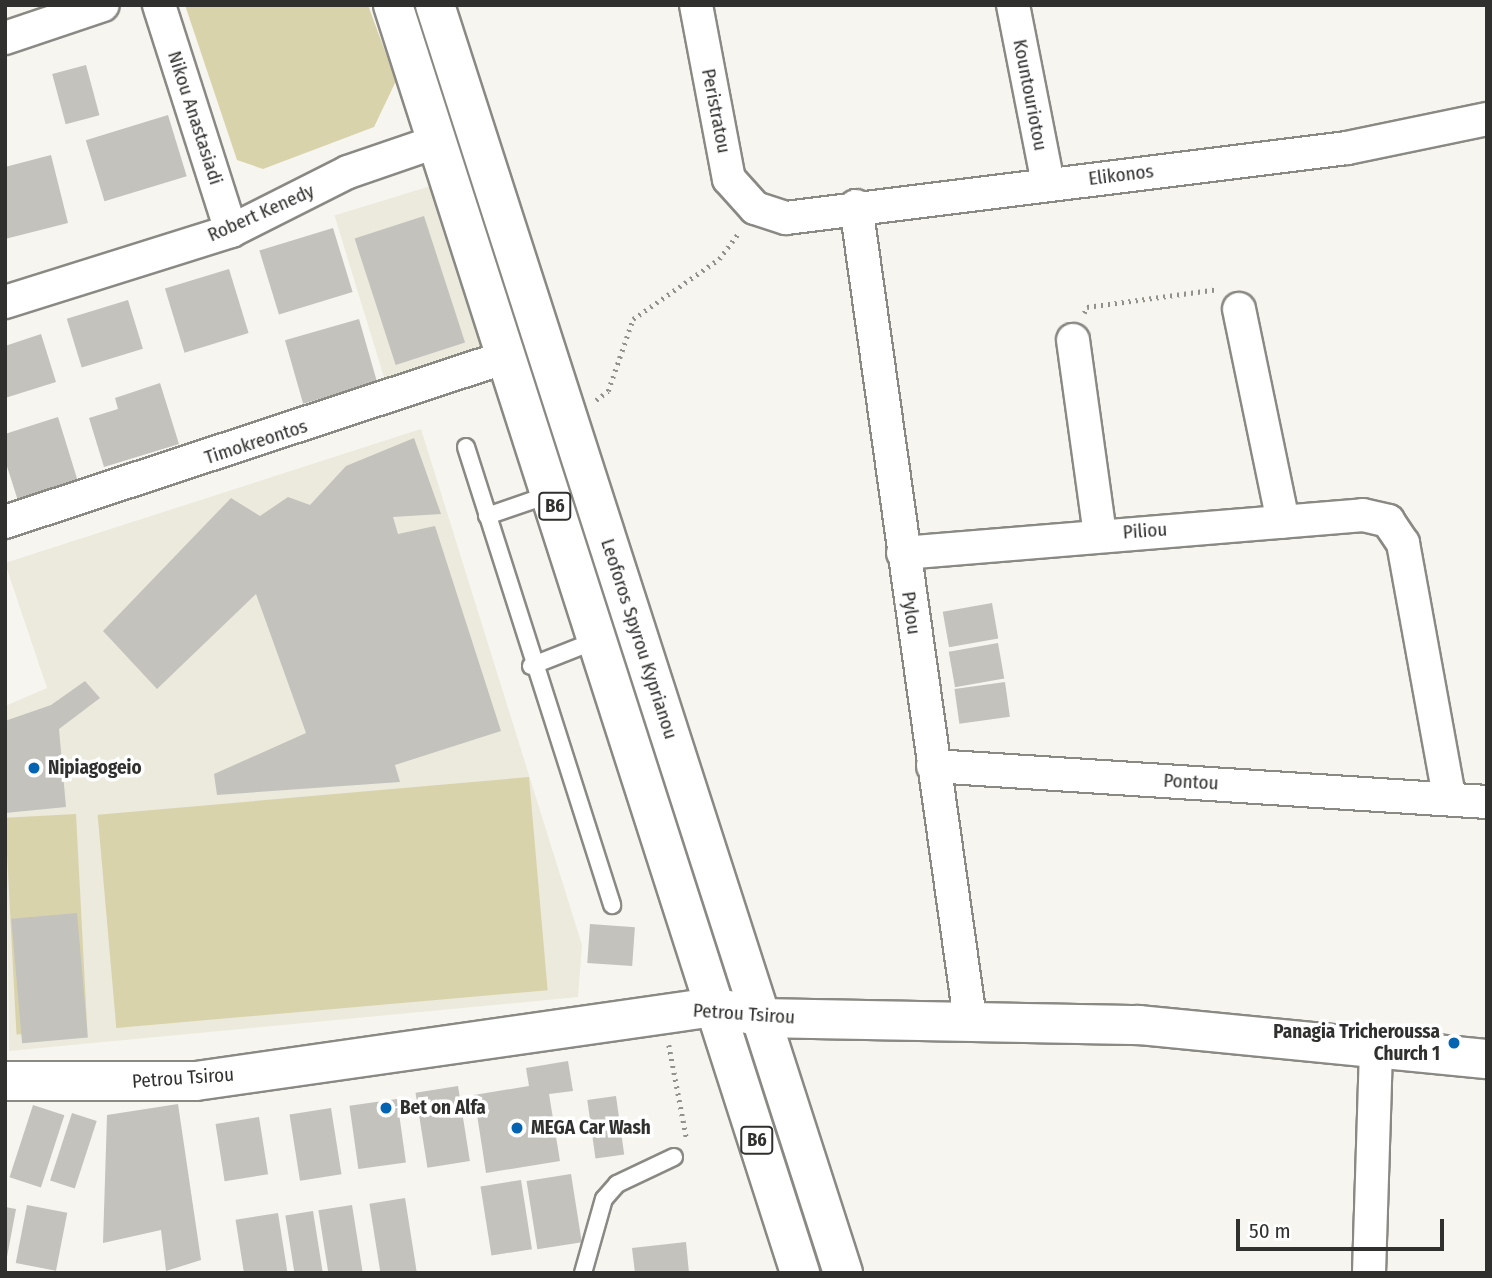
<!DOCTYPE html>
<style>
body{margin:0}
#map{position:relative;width:1492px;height:1278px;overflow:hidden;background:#f6f5ef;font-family:"Fira Sans Condensed",sans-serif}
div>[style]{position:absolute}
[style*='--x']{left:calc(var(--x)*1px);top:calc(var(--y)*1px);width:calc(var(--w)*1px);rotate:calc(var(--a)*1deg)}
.built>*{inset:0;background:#eceadd;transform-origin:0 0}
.green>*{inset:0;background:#d9d3ac;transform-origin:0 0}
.building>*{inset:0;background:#c3c2bd;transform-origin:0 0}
.path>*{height:4.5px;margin-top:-2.25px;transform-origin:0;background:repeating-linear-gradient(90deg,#91918d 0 2px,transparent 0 7px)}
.roads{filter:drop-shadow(2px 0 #8a8984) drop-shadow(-2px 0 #8a8984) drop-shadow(0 2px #8a8984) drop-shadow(0 -2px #8a8984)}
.service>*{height:16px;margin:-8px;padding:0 8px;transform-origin:8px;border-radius:8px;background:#fff}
.minor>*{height:32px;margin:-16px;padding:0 16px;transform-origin:16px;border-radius:16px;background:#fff}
.tertiary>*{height:38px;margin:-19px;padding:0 19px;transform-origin:19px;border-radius:19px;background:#fff}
.primary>*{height:38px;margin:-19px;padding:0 19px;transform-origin:19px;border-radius:19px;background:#fff}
.dots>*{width:19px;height:19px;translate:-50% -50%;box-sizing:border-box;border:4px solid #fff;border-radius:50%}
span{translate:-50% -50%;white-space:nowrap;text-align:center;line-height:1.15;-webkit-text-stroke:7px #fff;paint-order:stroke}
.shield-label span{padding:2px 5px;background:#fff;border:2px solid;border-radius:5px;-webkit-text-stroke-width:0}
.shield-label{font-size:18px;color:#30302e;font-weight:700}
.street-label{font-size:19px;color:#30302e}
.poi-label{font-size:19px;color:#30302e;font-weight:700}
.left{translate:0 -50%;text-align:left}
.right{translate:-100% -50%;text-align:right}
.frame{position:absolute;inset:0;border:7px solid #30302e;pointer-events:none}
.scale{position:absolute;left:1236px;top:1219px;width:208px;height:32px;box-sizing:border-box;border:4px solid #30302e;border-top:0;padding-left:9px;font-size:21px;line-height:24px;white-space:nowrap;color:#30302e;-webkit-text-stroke:5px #fff;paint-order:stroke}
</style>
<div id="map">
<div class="built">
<div style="left:434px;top:185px;width:188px;height:104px;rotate:73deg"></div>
<div style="clip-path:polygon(421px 429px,582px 945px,578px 997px,9px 1051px,5px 706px,47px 688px,5px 563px)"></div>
</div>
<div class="green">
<div style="clip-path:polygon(185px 5px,368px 5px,396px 81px,374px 127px,263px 169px,237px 160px)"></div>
<div style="left:529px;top:777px;width:214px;height:433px;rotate:85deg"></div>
<div style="left:76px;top:814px;width:217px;height:71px;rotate:87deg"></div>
</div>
<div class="building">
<div style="left:86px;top:65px;width:52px;height:35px;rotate:75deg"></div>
<div style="left:168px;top:115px;width:64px;height:86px;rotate:73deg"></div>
<div style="clip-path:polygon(51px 155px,68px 223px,5px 239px,5px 167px)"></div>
<div style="left:424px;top:216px;width:133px;height:73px;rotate:72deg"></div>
<div style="left:333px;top:228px;width:67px;height:77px;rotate:73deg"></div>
<div style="left:229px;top:269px;width:67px;height:67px;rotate:73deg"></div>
<div style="left:128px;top:300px;width:51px;height:64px;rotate:73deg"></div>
<div style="left:359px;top:319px;width:66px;height:77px;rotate:74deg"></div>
<div style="clip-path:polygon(41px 334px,56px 382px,5px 398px,5px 346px)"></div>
<div style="clip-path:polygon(160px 383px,179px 444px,104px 467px,89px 418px,118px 409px,115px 398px)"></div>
<div style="clip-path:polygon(58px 417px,79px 485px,19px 504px,5px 460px,5px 434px)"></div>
<div style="clip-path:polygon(414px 438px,441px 514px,393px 517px,398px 534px,435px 526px,501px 731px,395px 765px,400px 782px,217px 795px,214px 774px,306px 733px,256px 594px,157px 689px,103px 631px,231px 498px,260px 516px,288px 497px,310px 505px,346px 466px)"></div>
<div style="left:992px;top:603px;width:36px;height:50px;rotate:80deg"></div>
<div style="left:998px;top:643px;width:36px;height:50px;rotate:80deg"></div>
<div style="clip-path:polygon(85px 681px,100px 698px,59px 729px,66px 807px,5px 813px,5px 721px,51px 705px)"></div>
<div style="left:1005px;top:682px;width:35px;height:51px;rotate:82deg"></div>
<div style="left:77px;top:913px;width:125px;height:66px;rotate:85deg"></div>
<div style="left:590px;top:924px;width:45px;height:39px;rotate:4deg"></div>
<div style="clip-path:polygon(568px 1061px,573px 1091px,549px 1094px,560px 1161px,486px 1173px,474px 1095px,529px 1086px,526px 1068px)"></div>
<div style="left:458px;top:1086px;width:76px;height:43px;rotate:81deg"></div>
<div style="left:616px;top:1096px;width:59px;height:29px;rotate:82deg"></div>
<div style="left:397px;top:1099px;width:64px;height:48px;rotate:82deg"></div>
<div style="clip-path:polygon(178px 1104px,201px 1260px,166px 1271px,161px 1230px,103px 1243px,107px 1115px)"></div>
<div style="left:33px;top:1105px;width:33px;height:76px;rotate:18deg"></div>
<div style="left:331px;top:1108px;width:67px;height:42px;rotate:81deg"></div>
<div style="left:72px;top:1113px;width:26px;height:71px;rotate:18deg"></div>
<div style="left:259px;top:1117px;width:58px;height:44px;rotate:81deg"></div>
<div style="left:571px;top:1174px;width:69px;height:45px;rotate:81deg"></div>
<div style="left:521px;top:1180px;width:70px;height:41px;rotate:81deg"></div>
<div style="left:405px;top:1198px;width:75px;height:36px;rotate:81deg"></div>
<div style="left:27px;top:1205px;width:41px;height:59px;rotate:11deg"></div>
<div style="left:352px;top:1205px;width:69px;height:34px;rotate:81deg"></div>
<div style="clip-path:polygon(5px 1207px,16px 1209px,7px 1257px,5px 1257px)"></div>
<div style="left:313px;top:1211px;width:63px;height:28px;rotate:81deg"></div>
<div style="left:278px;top:1213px;width:61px;height:43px;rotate:81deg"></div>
<div style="clip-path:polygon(686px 1242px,689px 1273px,635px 1273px,632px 1248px)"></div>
</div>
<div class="path">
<div style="--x:1084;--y:313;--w:7;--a:-63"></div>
<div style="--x:1087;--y:307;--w:133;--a:-7.8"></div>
<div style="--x:596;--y:400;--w:15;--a:-37"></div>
<div style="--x:608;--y:391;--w:76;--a:-70.9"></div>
<div style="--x:633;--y:319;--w:105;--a:-34.9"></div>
<div style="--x:719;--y:259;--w:34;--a:-53"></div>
<div style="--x:669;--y:1045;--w:97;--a:79.3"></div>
</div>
<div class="roads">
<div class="service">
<div style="--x:466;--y:447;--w:481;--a:72.3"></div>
<div style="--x:487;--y:516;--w:68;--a:-19"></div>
<div style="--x:531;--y:666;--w:71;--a:-21.5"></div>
<div style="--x:583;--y:1273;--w:77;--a:-74.2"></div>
<div style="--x:604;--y:1199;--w:20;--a:-49"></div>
<div style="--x:617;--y:1184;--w:63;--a:-25.3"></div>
</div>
<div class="minor">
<div style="--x:159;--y:5;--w:237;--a:72.3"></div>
<div style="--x:696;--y:5;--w:177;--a:79.3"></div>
<div style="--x:729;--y:179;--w:39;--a:48"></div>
<div style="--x:755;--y:208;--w:33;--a:18"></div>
<div style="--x:786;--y:218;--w:565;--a:-7.11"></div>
<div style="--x:1347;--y:148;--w:143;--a:-11.7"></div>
<div style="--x:1013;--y:5;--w:182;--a:78.9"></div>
<div style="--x:5;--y:38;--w:103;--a:-18.6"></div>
<div style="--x:856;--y:206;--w:821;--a:82.02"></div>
<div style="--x:5;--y:302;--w:237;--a:-17.4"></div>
<div style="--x:231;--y:231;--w:131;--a:-26.8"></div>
<div style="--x:348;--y:172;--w:92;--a:-19"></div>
<div style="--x:1239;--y:309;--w:217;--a:78.3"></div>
<div style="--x:1073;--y:340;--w:197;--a:82.1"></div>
<div style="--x:5;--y:522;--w:527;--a:-18.23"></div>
<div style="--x:903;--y:553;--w:462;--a:-4.7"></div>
<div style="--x:1363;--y:515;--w:26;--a:13"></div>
<div style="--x:1388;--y:521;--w:27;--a:56"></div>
<div style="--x:1403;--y:543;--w:258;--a:79.7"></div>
<div style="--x:933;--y:766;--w:555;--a:3.72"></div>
<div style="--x:1369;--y:1273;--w:229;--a:-88.2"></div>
</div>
<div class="tertiary">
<div style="--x:5;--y:1081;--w:191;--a:0"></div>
<div style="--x:196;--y:1081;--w:523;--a:-8.13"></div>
<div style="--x:714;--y:1007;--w:53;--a:11.9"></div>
<div style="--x:766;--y:1018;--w:373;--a:1.1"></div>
<div style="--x:1139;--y:1025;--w:350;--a:5.6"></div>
</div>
<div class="primary">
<div style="--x:393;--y:5;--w:1332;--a:72.2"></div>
<div style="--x:435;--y:5;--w:1332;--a:72.16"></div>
</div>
</div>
<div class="dots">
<div style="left:34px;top:768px;background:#0564b1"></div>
<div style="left:1454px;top:1043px;background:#0564b1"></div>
<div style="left:386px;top:1108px;background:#0564b1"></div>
<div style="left:517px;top:1128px;background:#0564b1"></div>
</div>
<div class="shield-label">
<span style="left:555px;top:506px">B6</span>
<span style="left:757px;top:1140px">B6</span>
</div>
<div class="street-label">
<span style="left:1030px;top:95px;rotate:79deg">Kountouriotou</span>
<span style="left:716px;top:111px;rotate:79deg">Peristratou</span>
<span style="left:195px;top:118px;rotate:72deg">Nikou Anastasiadi</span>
<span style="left:1121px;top:175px;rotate:-7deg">Elikonos</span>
<span style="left:261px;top:213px;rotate:-24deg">Robert Kenedy</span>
<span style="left:256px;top:442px;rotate:-18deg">Timokreontos</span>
<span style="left:1145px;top:531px;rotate:-4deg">Piliou</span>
<span style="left:911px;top:613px;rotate:82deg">Pylou</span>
<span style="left:639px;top:639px;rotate:72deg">Leoforos Spyrou Kyprianou</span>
<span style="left:1191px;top:782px;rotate:3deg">Pontou</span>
<span style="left:744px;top:1014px;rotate:4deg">Petrou Tsirou</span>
<span style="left:183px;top:1078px;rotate:-4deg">Petrou Tsirou</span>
</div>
<div class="poi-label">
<span class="left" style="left:48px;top:768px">Nipiagogeio</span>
<span class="right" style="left:1440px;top:1043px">Panagia Tricheroussa<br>Church 1</span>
<span class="left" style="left:400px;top:1108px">Bet on Alfa</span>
<span class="left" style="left:531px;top:1128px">MEGA Car Wash</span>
</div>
<div class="frame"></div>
<div class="scale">50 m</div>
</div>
